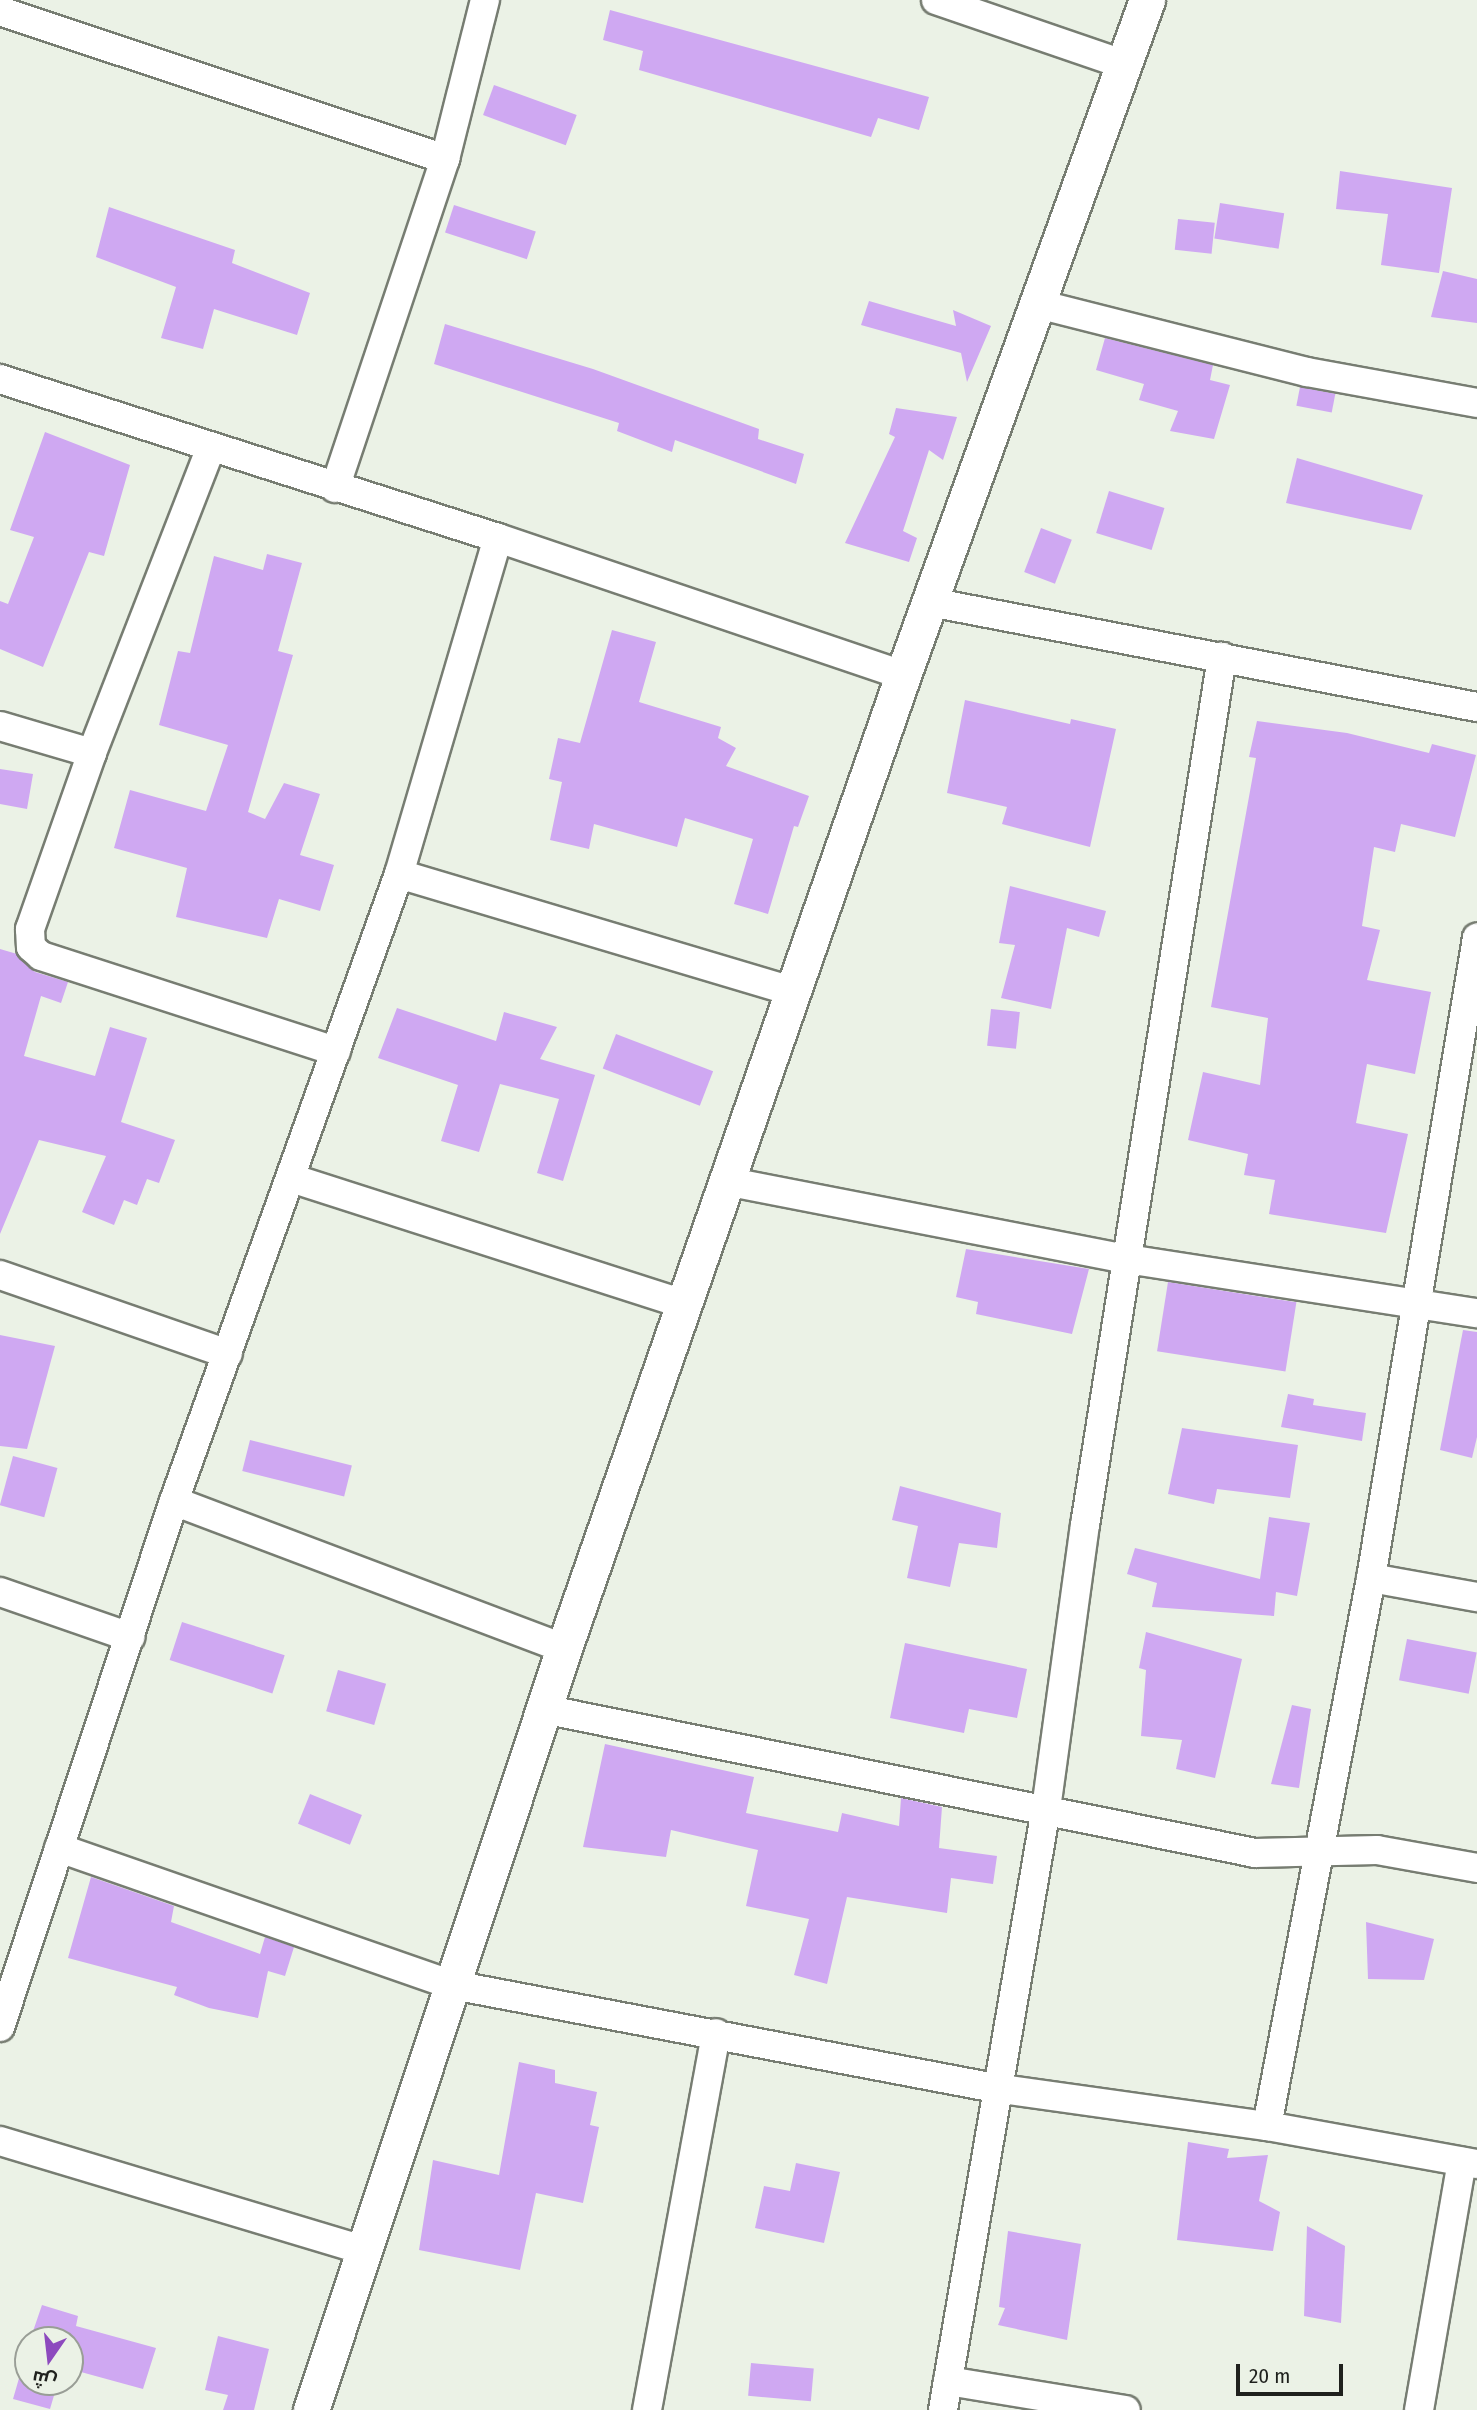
<!DOCTYPE html>
<meta charset="utf-8">
<style>
body{margin:0}
#map{position:relative;width:1477px;height:2410px;overflow:hidden;background:#ebf2e6;font-family:"Fira Sans Condensed",Cairo,sans-serif}
div>[style]{position:absolute}
[style*='--x']{left:calc(var(--x)*1px);top:calc(var(--y)*1px);width:calc(var(--w)*1px);rotate:calc(var(--a)*1deg)}
.building>*{inset:0;background:#cfa8f2;transform-origin:0 0}
.roads{filter:drop-shadow(2px 0 #777d72) drop-shadow(-2px 0 #777d72) drop-shadow(0 2px #777d72) drop-shadow(0 -2px #777d72)}
.minor>*{height:28px;margin:-14px;padding:0 14px;transform-origin:14px;border-radius:14px;background:#fff}
.tertiary>*{height:35px;margin:-17.5px;padding:0 17.5px;transform-origin:17.5px;border-radius:17.5px;background:#fff}
span{translate:-50% -50%;white-space:nowrap;text-align:center;line-height:1.15;-webkit-text-stroke:6px #ebf2e6;paint-order:stroke}
.north{position:absolute;left:14px;top:2326px;width:70px;height:70px;box-sizing:border-box;background:#ebf2e6;border:2px solid #999e96;border-radius:50%;rotate:194deg;font-size:19px;font-weight:700;line-height:28px;text-align:center;color:#1f211d}
.north::after{content:'';display:block;margin:auto;width:24px;height:32px;background:#8d4abe;clip-path:polygon(50% 0,100% 100%,50% 72%,0 100%)}
.scale{position:absolute;left:1236px;top:2364px;width:107px;height:32px;box-sizing:border-box;border:4px solid #1f211d;border-top:0;padding-left:9px;font-size:21px;line-height:24px;white-space:nowrap;color:#1f211d;-webkit-text-stroke:5px #ebf2e6;paint-order:stroke}
</style>
<div id="map">
<div class="building">
<div style="clip-path:polygon(610px 10px,929px 97px,919px 130px,878px 118px,871px 137px,639px 70px,643px 51px,603px 40px)"></div>
<div style="left:494px;top:85px;width:88px;height:32px;rotate:20deg"></div>
<div style="clip-path:polygon(1340px 171px,1452px 188px,1439px 273px,1381px 265px,1388px 214px,1336px 209px)"></div>
<div style="left:1220px;top:203px;width:65px;height:36px;rotate:9deg"></div>
<div style="left:454px;top:205px;width:86px;height:29px;rotate:18deg"></div>
<div style="clip-path:polygon(109px 207px,235px 250px,232px 263px,310px 293px,297px 335px,214px 309px,203px 349px,161px 338px,176px 287px,96px 257px)"></div>
<div style="left:1178px;top:219px;width:37px;height:31px;rotate:6deg"></div>
<div style="clip-path:polygon(1443px 271px,1477px 279px,1477px 323px,1431px 317px)"></div>
<div style="clip-path:polygon(869px 301px,956px 326px,953px 310px,991px 326px,967px 382px,961px 353px,861px 325px)"></div>
<div style="clip-path:polygon(445px 324px,593px 369px,759px 429px,758px 439px,804px 454px,796px 484px,675px 440px,672px 452px,617px 431px,619px 423px,434px 364px)"></div>
<div style="clip-path:polygon(1105px 338px,1213px 365px,1210px 380px,1230px 385px,1214px 439px,1170px 431px,1178px 411px,1139px 400px,1144px 384px,1096px 370px)"></div>
<div style="left:1300px;top:387px;width:36px;height:19px;rotate:11deg"></div>
<div style="clip-path:polygon(896px 408px,957px 417px,943px 460px,929px 450px,903px 531px,917px 538px,909px 562px,845px 543px,895px 437px,889px 434px)"></div>
<div style="clip-path:polygon(45px 432px,130px 465px,104px 556px,89px 552px,43px 667px,0 649px,0 601px,8px 604px,34px 537px,10px 530px)"></div>
<div style="clip-path:polygon(1297px 458px,1423px 495px,1411px 530px,1286px 503px)"></div>
<div style="left:1109px;top:491px;width:58px;height:44px;rotate:17deg"></div>
<div style="left:1041px;top:528px;width:33px;height:47px;rotate:21deg"></div>
<div style="clip-path:polygon(267px 554px,302px 563px,278px 651px,293px 655px,248px 812px,265px 819px,284px 783px,320px 794px,300px 855px,334px 865px,320px 911px,279px 899px,267px 938px,176px 917px,187px 868px,114px 848px,130px 790px,206px 811px,228px 745px,159px 725px,178px 651px,190px 653px,214px 556px,263px 570px)"></div>
<div style="clip-path:polygon(612px 630px,656px 642px,639px 702px,721px 727px,718px 738px,736px 748px,726px 766px,809px 796px,798px 827px,794px 826px,768px 914px,734px 904px,753px 839px,685px 818px,677px 847px,594px 824px,589px 849px,550px 840px,562px 782px,549px 779px,558px 738px,580px 743px)"></div>
<div style="clip-path:polygon(965px 700px,1070px 724px,1071px 719px,1116px 729px,1090px 847px,1002px 824px,1007px 807px,947px 793px)"></div>
<div style="clip-path:polygon(1257px 721px,1347px 733px,1429px 753px,1432px 744px,1476px 755px,1455px 837px,1401px 824px,1395px 852px,1374px 847px,1362px 926px,1380px 930px,1367px 980px,1431px 992px,1415px 1074px,1367px 1064px,1356px 1123px,1408px 1134px,1386px 1233px,1269px 1214px,1275px 1180px,1244px 1175px,1248px 1154px,1188px 1140px,1203px 1072px,1260px 1085px,1268px 1018px,1211px 1007px,1256px 758px,1249px 757px)"></div>
<div style="clip-path:polygon(0 769px,33px 774px,27px 809px,0 804px)"></div>
<div style="clip-path:polygon(1010px 886px,1106px 911px,1099px 937px,1067px 928px,1051px 1009px,1001px 998px,1015px 945px,999px 943px)"></div>
<div style="clip-path:polygon(0 949px,17px 954px,35px 972px,68px 982px,61px 1003px,41px 996px,24px 1056px,95px 1076px,110px 1027px,147px 1038px,121px 1122px,175px 1140px,159px 1183px,147px 1179px,137px 1205px,124px 1200px,114px 1225px,82px 1212px,106px 1156px,39px 1140px,0 1234px)"></div>
<div style="clip-path:polygon(397px 1008px,496px 1041px,504px 1012px,557px 1027px,540px 1059px,595px 1075px,563px 1181px,537px 1173px,559px 1099px,500px 1084px,479px 1152px,441px 1141px,458px 1085px,378px 1058px)"></div>
<div style="left:991px;top:1009px;width:29px;height:37px;rotate:6deg"></div>
<div style="left:616px;top:1034px;width:104px;height:37px;rotate:21deg"></div>
<div style="clip-path:polygon(966px 1249px,1089px 1269px,1072px 1334px,976px 1314px,978px 1302px,956px 1297px)"></div>
<div style="left:1168px;top:1282px;width:130px;height:70px;rotate:9deg"></div>
<div style="clip-path:polygon(1463px 1330px,1477px 1332px,1477px 1437px,1472px 1458px,1440px 1450px)"></div>
<div style="clip-path:polygon(0 1335px,55px 1346px,27px 1449px,0 1446px)"></div>
<div style="clip-path:polygon(1288px 1394px,1314px 1399px,1313px 1405px,1366px 1413px,1362px 1441px,1281px 1427px)"></div>
<div style="clip-path:polygon(1182px 1428px,1298px 1445px,1290px 1498px,1217px 1489px,1214px 1504px,1168px 1494px)"></div>
<div style="left:250px;top:1440px;width:105px;height:32px;rotate:14deg"></div>
<div style="left:13px;top:1456px;width:46px;height:51px;rotate:15deg"></div>
<div style="clip-path:polygon(900px 1486px,1001px 1513px,997px 1548px,959px 1543px,950px 1587px,907px 1578px,918px 1526px,892px 1520px)"></div>
<div style="clip-path:polygon(1269px 1517px,1310px 1523px,1297px 1596px,1276px 1592px,1274px 1616px,1152px 1607px,1157px 1583px,1127px 1574px,1135px 1548px,1260px 1579px)"></div>
<div style="left:182px;top:1622px;width:108px;height:40px;rotate:18deg"></div>
<div style="clip-path:polygon(1146px 1632px,1242px 1659px,1215px 1778px,1176px 1769px,1182px 1740px,1141px 1736px,1146px 1670px,1139px 1668px)"></div>
<div style="left:1407px;top:1639px;width:71px;height:42px;rotate:11deg"></div>
<div style="clip-path:polygon(905px 1643px,1027px 1669px,1017px 1718px,969px 1709px,964px 1733px,890px 1718px)"></div>
<div style="left:338px;top:1670px;width:50px;height:43px;rotate:16deg"></div>
<div style="clip-path:polygon(1292px 1705px,1311px 1709px,1299px 1788px,1271px 1784px)"></div>
<div style="clip-path:polygon(605px 1744px,754px 1777px,746px 1813px,838px 1832px,842px 1813px,899px 1826px,901px 1798px,942px 1807px,939px 1848px,997px 1856px,993px 1884px,951px 1878px,947px 1913px,847px 1897px,827px 1984px,794px 1975px,809px 1919px,746px 1906px,758px 1850px,671px 1830px,666px 1857px,583px 1847px)"></div>
<div style="left:310px;top:1794px;width:56px;height:32px;rotate:22deg"></div>
<div style="clip-path:polygon(91px 1877px,174px 1906px,171px 1922px,260px 1954px,265px 1937px,294px 1947px,285px 1976px,268px 1971px,258px 2018px,209px 2008px,174px 1995px,177px 1987px,68px 1958px)"></div>
<div style="clip-path:polygon(1366px 1922px,1434px 1939px,1424px 1980px,1368px 1979px)"></div>
<div style="clip-path:polygon(519px 2062px,555px 2070px,555px 2083px,597px 2092px,590px 2125px,599px 2127px,583px 2203px,536px 2193px,520px 2270px,419px 2250px,433px 2160px,499px 2175px)"></div>
<div style="clip-path:polygon(1188px 2142px,1229px 2149px,1227px 2158px,1268px 2155px,1259px 2201px,1280px 2212px,1273px 2251px,1177px 2240px)"></div>
<div style="clip-path:polygon(796px 2163px,840px 2172px,824px 2243px,755px 2228px,764px 2186px,790px 2191px)"></div>
<div style="clip-path:polygon(1307px 2226px,1345px 2246px,1341px 2323px,1304px 2316px)"></div>
<div style="clip-path:polygon(1008px 2231px,1081px 2244px,1067px 2340px,998px 2325px,1005px 2308px,999px 2307px)"></div>
<div style="clip-path:polygon(42px 2305px,78px 2316px,76px 2326px,156px 2348px,143px 2389px,70px 2369px,70px 2340px,30px 2340px)"></div>
<div style="clip-path:polygon(218px 2336px,269px 2349px,254px 2410px,223px 2410px,228px 2395px,205px 2390px)"></div>
<div style="clip-path:polygon(28px 2347px,28px 2382px,58px 2382px,50px 2409px,13px 2399px)"></div>
<div style="left:751px;top:2363px;width:63px;height:33px;rotate:5deg"></div>
</div>
<div class="roads">
<div class="minor">
<div style="--x:936;--y:0;--w:198;--a:18.9"></div>
<div style="--x:0;--y:11;--w:469;--a:18.4"></div>
<div style="--x:1038;--y:304;--w:277;--a:14.2"></div>
<div style="--x:1307;--y:372;--w:173;--a:10.3"></div>
<div style="--x:0;--y:379;--w:523;--a:17.71"></div>
<div style="--x:498;--y:538;--w:428;--a:18.7"></div>
<div style="--x:210;--y:450;--w:325;--a:111.3"></div>
<div style="--x:92;--y:753;--w:187;--a:109.4"></div>
<div style="--x:30;--y:929;--w:18;--a:87"></div>
<div style="--x:31;--y:947;--w:13;--a:42"></div>
<div style="--x:41;--y:956;--w:310;--a:17.9"></div>
<div style="--x:335;--y:488;--w:347;--a:-71.5"></div>
<div style="--x:445;--y:159;--w:164;--a:-75.9"></div>
<div style="--x:930;--y:602;--w:557;--a:10.87"></div>
<div style="--x:0;--y:726;--w:96;--a:16.4"></div>
<div style="--x:399;--y:874;--w:413;--a:16.6"></div>
<div style="--x:291;--y:1178;--w:416;--a:17.8"></div>
<div style="--x:730;--y:1182;--w:404;--a:11"></div>
<div style="--x:1127;--y:1259;--w:354;--a:8.8"></div>
<div style="--x:0;--y:1275;--w:241;--a:19.1"></div>
<div style="--x:174;--y:1501;--w:417;--a:20.7"></div>
<div style="--x:1371;--y:1578;--w:108;--a:10.2"></div>
<div style="--x:0;--y:1592;--w:138;--a:19.1"></div>
<div style="--x:543;--y:1709;--w:726;--a:11.43"></div>
<div style="--x:1255;--y:1853;--w:122;--a:-1.4"></div>
<div style="--x:1377;--y:1850;--w:102;--a:10.2"></div>
<div style="--x:59;--y:1848;--w:417;--a:19.2"></div>
<div style="--x:453;--y:1985;--w:552;--a:10.76"></div>
<div style="--x:995;--y:2088;--w:275;--a:8"></div>
<div style="--x:1267;--y:2126;--w:213;--a:10.3"></div>
<div style="--x:0;--y:2027;--w:554;--a:-71.7"></div>
<div style="--x:174;--y:1501;--w:666;--a:-70.26"></div>
<div style="--x:399;--y:874;--w:350;--a:-73.6"></div>
<div style="--x:1267;--y:2126;--w:558;--a:-79.25"></div>
<div style="--x:1371;--y:1578;--w:649;--a:-80.6"></div>
<div style="--x:0;--y:2141;--w:382;--a:16.7"></div>
<div style="--x:948;--y:2381;--w:180;--a:9.3"></div>
<div style="--x:647;--y:2410;--w:383;--a:-79.6"></div>
<div style="--x:943;--y:2410;--w:610;--a:-80.28"></div>
<div style="--x:1046;--y:1809;--w:287;--a:-82.2"></div>
<div style="--x:1085;--y:1525;--w:879;--a:-81.03"></div>
<div style="--x:1419;--y:2410;--w:252;--a:-80.2"></div>
</div>
<div class="tertiary">
<div style="--x:311;--y:2410;--w:803;--a:-71.63"></div>
<div style="--x:564;--y:1648;--w:1030;--a:-70.79"></div>
<div style="--x:903;--y:675;--w:718;--a:-70.13"></div>
</div>
</div>
<div class="north">ش</div>
<div class="scale">20 m</div>
</div>
